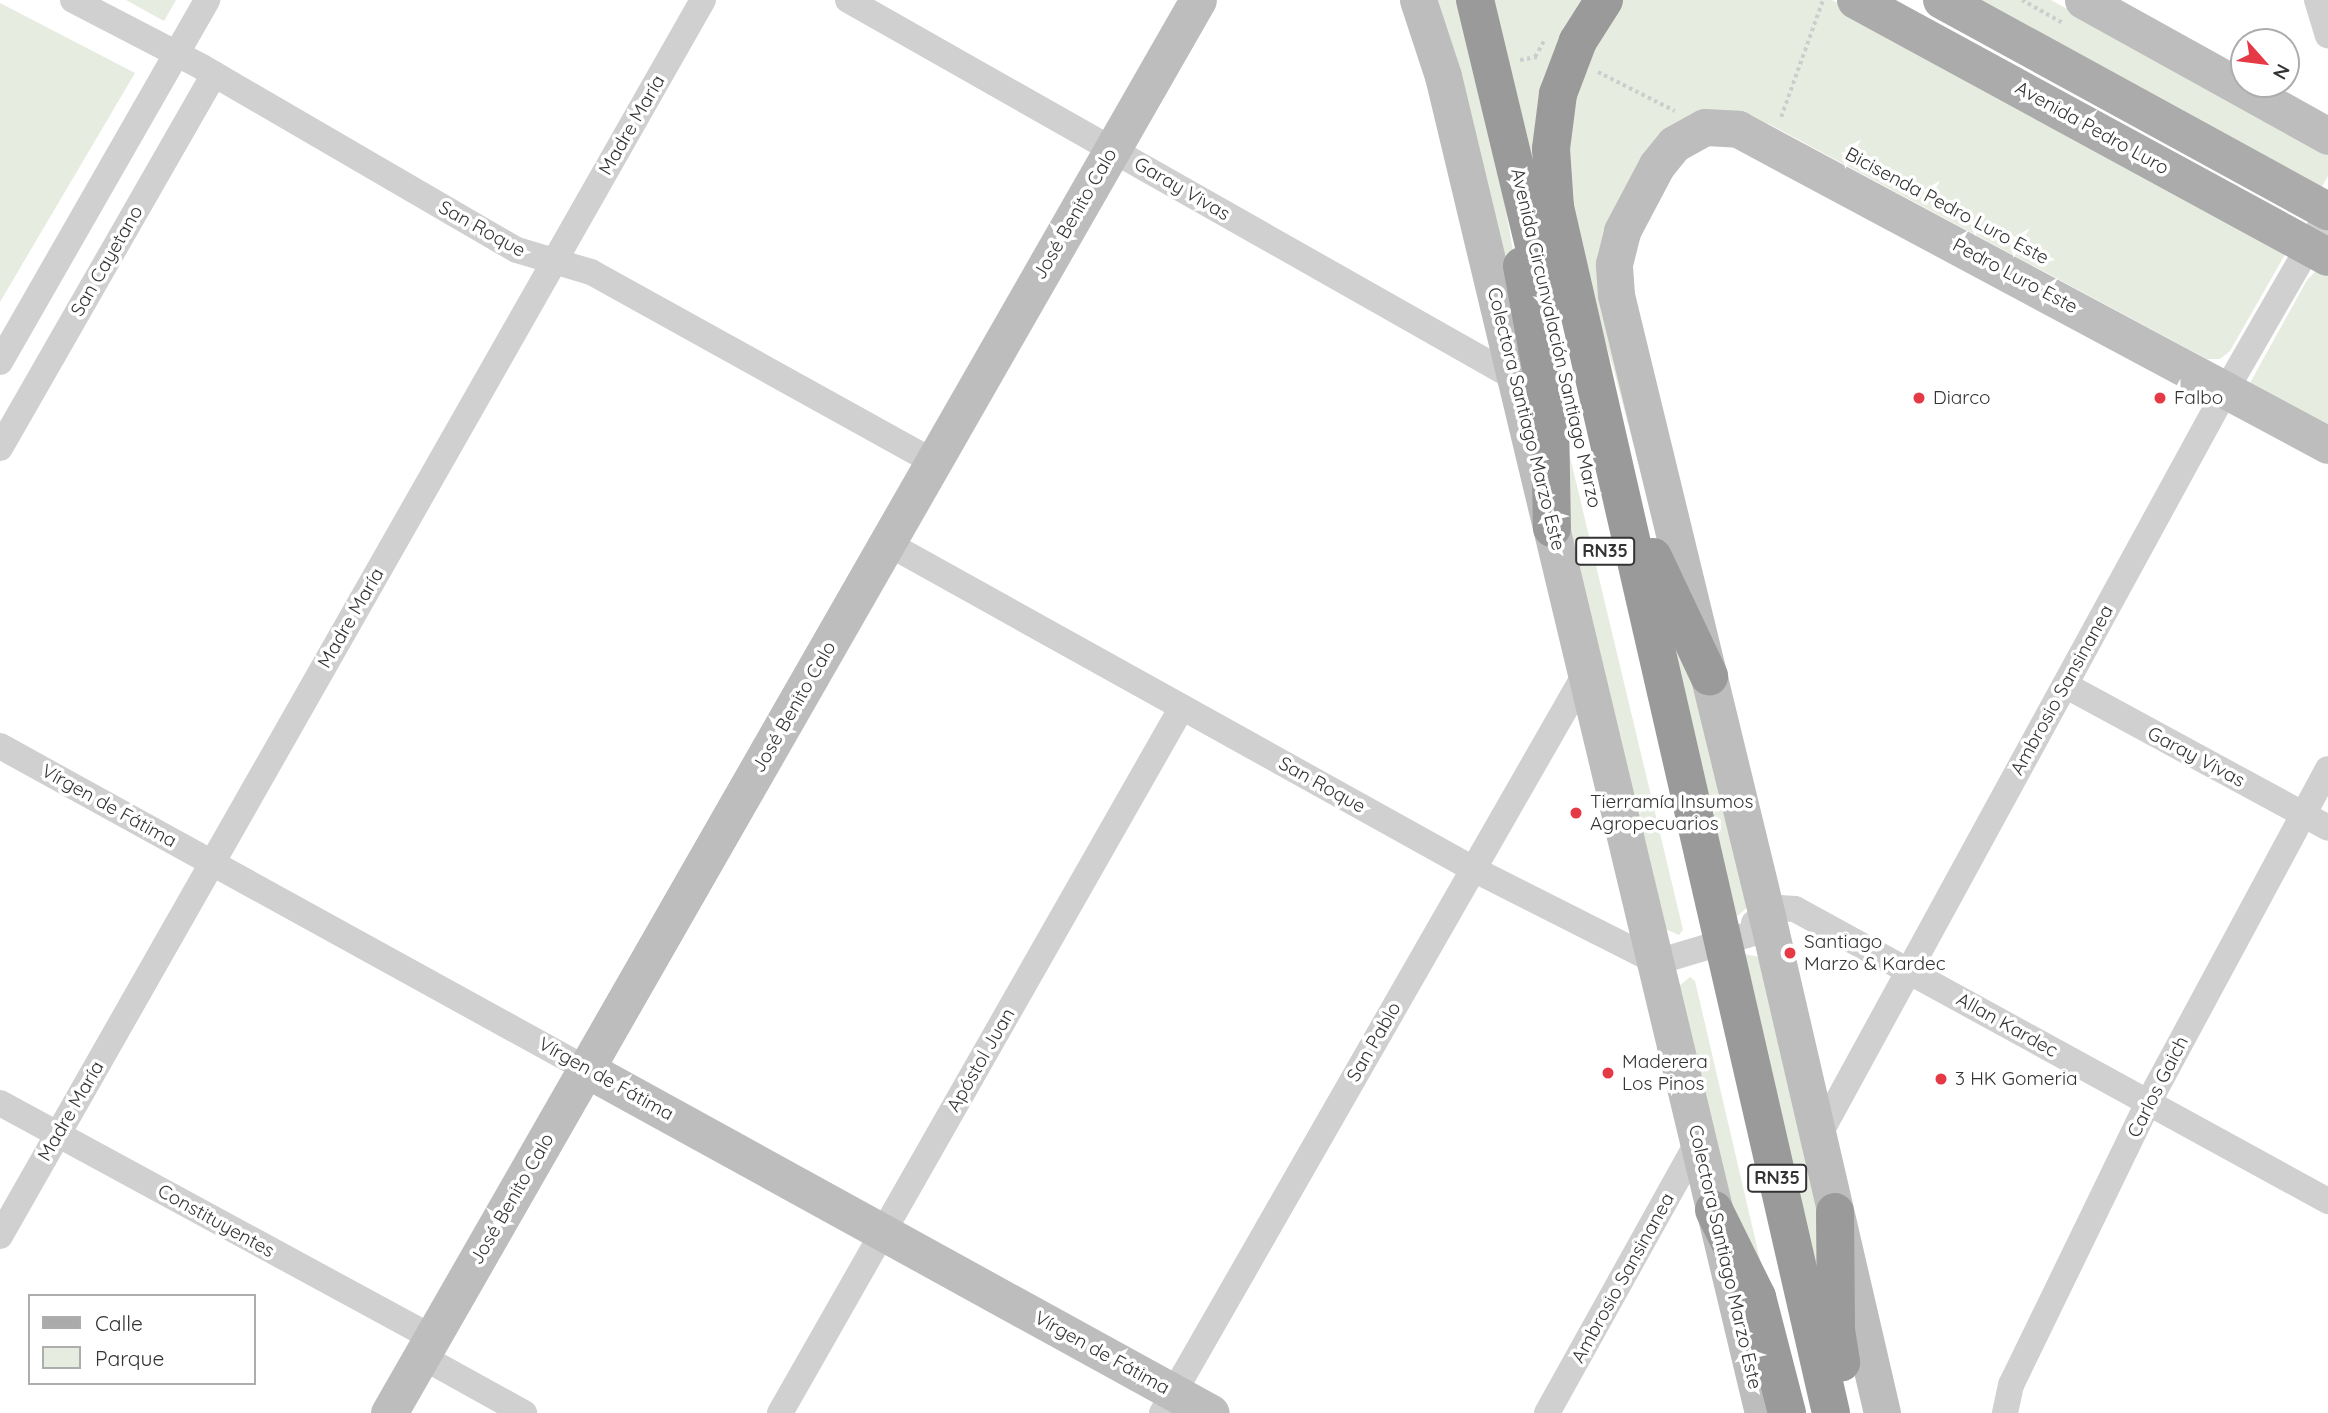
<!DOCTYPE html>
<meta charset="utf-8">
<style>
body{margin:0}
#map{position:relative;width:2328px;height:1413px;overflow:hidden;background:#fff;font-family:Quicksand,sans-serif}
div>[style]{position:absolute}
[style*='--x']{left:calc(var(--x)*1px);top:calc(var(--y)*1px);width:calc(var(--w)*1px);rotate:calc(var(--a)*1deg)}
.green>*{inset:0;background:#e6ecdf}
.path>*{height:3.5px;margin-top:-1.75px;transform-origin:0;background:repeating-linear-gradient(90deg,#cdcdcd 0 3.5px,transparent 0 7px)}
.street>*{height:26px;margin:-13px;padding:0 13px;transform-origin:13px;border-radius:13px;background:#d0d0d0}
.secondary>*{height:37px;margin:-18.5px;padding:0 18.5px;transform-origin:18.5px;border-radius:18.5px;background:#bdbdbd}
.primary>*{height:38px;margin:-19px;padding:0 19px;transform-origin:19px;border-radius:19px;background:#ababab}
.highway>*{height:38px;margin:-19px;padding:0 19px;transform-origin:19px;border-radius:19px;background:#9a9a9a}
.dots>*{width:19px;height:19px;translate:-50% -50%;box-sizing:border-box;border:4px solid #fff;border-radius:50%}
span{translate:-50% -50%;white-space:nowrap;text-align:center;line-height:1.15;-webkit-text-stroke:7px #fff;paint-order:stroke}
.shield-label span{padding:2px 5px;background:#fff;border:2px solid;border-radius:5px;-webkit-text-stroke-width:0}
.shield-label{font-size:18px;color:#333;font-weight:700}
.street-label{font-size:19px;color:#333}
.poi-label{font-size:19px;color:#333}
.left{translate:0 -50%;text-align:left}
.legend{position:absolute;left:28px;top:1294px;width:228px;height:91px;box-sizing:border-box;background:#fff;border:2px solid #adadad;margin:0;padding:9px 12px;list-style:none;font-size:21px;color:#333}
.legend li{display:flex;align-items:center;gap:14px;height:35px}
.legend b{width:35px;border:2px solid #adadad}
.north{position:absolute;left:2230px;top:28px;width:70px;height:70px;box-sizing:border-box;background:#fff;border:2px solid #adadad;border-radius:50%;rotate:118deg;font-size:19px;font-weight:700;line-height:28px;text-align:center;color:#333}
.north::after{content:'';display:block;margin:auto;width:24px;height:32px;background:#e63946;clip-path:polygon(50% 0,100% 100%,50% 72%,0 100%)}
</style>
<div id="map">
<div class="green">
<div style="clip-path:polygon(126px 0,176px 0,164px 21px)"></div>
<div style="clip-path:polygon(1430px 0,1461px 0,1485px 94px,1543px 418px)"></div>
<div style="clip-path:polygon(1489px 0,1589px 0,1537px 185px)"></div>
<div style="clip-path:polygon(1623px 0,1832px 0,2284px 244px,2287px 251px,2230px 351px,2220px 359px,2207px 359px,1769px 124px,1730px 114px,1611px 230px,1671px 587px,1613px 367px,1583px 272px,1566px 191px,1577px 78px)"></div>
<div style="clip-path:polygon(1964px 0,2051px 0,2322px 149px,2328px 155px,2328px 176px,2320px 190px)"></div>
<div style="clip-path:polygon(0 3px,135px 73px,0 302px)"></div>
<div style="clip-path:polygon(2328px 269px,2328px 427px,2250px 383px,2307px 280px,2316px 271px)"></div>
<div style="clip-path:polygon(1561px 419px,1679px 913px,1683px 930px,1679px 935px,1665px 929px,1572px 550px)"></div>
<div style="clip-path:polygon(1658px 595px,1699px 687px,1748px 907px,1736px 917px)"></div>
<div style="clip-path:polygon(1745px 954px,1759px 957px,1822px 1208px,1827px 1316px)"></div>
<div style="clip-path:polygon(1690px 977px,1695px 981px,1771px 1307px,1731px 1215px,1679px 986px)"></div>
</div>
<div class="path">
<div style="--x:2022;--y:0;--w:47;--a:29.3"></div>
<div style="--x:1535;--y:57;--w:18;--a:-61"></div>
<div style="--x:1520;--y:60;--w:17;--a:-10"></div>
<div style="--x:1598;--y:72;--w:86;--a:26.9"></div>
<div style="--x:1781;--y:117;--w:124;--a:-70.3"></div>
</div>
<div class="street">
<div style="--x:73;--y:0;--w:145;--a:27.4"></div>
<div style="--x:202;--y:67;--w:364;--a:30.2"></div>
<div style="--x:517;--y:250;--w:77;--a:16.6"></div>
<div style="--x:591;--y:272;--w:392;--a:29"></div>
<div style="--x:848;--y:0;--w:767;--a:29.54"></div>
<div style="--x:2317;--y:0;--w:37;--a:73"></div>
<div style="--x:0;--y:362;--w:417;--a:-60.2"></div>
<div style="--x:0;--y:448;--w:431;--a:-60.2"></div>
<div style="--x:887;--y:543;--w:671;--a:29.09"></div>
<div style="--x:1473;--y:869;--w:206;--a:26.8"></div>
<div style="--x:1657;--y:962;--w:118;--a:-16.7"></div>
<div style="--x:2065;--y:685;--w:299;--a:28.5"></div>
<div style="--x:0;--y:746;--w:669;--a:28.86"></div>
<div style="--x:1754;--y:923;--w:30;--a:-30"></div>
<div style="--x:1780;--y:908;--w:15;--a:4"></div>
<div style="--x:1795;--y:909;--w:608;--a:28.72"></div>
<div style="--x:0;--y:1103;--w:492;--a:28.5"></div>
<div style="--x:1818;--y:1137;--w:851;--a:-61.36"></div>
<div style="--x:2226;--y:390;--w:204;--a:-60"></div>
<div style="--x:0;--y:1236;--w:1422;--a:-60.37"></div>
<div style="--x:421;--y:1356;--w:118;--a:29"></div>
<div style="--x:780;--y:1413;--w:812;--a:-60.34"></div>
<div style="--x:1162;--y:1413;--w:855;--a:-60.2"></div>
<div style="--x:1547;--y:1413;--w:310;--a:-60.9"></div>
<div style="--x:2005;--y:1413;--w:29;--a:-78"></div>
<div style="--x:2011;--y:1385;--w:314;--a:-64.1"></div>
<div style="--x:2148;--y:1103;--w:379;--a:-61.7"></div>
</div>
<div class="secondary">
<div style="--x:1418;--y:0;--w:80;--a:71.8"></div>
<div style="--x:1443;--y:76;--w:1375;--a:76.54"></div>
<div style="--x:2083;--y:0;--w:280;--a:29"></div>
<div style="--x:586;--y:1069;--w:713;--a:28.83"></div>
<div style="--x:389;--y:1413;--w:1628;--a:-60.21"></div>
<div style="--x:1882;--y:1413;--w:510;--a:-103.03"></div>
<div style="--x:1767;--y:916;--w:639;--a:-103.67"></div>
<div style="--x:1616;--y:295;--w:31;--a:-94"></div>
<div style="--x:1614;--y:264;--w:34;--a:-76"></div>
<div style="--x:1622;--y:231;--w:75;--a:-62.1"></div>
<div style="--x:1657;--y:165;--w:27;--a:-51"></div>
<div style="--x:1674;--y:144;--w:35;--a:-29"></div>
<div style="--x:1705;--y:127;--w:33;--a:3"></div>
<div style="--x:1738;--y:129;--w:669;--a:28.17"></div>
</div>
<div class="primary">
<div style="--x:1856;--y:0;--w:537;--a:28.57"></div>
<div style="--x:1942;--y:0;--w:440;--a:28.7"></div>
</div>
<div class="highway">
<div style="--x:1475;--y:0;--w:304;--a:76.5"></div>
<div style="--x:1604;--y:0;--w:49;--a:122.4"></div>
<div style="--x:1578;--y:41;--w:57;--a:110.7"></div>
<div style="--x:1558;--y:94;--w:55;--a:97.3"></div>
<div style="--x:1551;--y:149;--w:58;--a:86.1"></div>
<div style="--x:1555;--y:207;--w:1237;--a:77.11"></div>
<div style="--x:1522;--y:266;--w:154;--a:79.5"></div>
<div style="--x:1550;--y:417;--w:111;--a:89"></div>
<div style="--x:1653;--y:557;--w:132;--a:64.8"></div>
<div style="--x:1714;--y:1210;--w:97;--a:63.7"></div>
<div style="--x:1757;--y:1297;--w:120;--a:75.5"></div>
<div style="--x:1835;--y:1212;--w:118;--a:89.5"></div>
<div style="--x:1836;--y:1330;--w:33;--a:81"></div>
</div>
<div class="dots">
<div style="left:1919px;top:398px;background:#e63946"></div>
<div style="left:2160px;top:398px;background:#e63946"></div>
<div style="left:1576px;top:813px;background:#e63946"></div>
<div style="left:1790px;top:953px;background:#e63946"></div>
<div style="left:1608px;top:1073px;background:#e63946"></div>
<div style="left:1941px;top:1079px;background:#e63946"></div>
</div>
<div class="shield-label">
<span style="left:1605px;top:551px">RN35</span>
<span style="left:1777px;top:1178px">RN35</span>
</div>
<div class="street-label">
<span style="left:632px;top:125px;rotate:-60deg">Madre María</span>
<span style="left:2092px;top:128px;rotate:29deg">Avenida Pedro Luro</span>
<span style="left:1182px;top:189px;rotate:30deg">Garay Vivas</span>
<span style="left:1947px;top:206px;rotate:28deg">Bicisenda Pedro Luro Este</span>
<span style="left:1075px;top:214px;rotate:-60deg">José Benito Calo</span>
<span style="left:482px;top:229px;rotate:29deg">San Roque</span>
<span style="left:107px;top:261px;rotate:-60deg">San Cayetano</span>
<span style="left:2015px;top:276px;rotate:28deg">Pedro Luro Este</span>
<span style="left:1556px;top:338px;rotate:77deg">Avenida Circunvalación Santiago Marzo</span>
<span style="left:1526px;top:419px;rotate:76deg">Colectora Santiago Marzo Este</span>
<span style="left:351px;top:618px;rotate:-60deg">Madre María</span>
<span style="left:2062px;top:690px;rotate:-61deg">Ambrosio Sansinanea</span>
<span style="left:794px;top:707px;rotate:-60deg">José Benito Calo</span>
<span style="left:2196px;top:757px;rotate:28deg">Garay Vivas</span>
<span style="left:1322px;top:785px;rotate:29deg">San Roque</span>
<span style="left:109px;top:806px;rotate:29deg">Vírgen de Fátima</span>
<span style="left:2007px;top:1025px;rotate:29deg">Allan Kardec</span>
<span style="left:1374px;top:1042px;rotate:-60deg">San Pablo</span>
<span style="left:981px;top:1060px;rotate:-60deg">Apóstol Juan</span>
<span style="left:606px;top:1079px;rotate:29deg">Vírgen de Fátima</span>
<span style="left:2158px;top:1087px;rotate:-63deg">Carlos Gaich</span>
<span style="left:71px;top:1111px;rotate:-60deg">Madre María</span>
<span style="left:512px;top:1199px;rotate:-60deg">José Benito Calo</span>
<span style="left:216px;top:1221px;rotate:29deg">Constituyentes</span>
<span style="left:1725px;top:1257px;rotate:77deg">Colectora Santiago Marzo Este</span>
<span style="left:1623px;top:1278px;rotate:-61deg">Ambrosio Sansinanea</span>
<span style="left:1102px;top:1353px;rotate:29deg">Vírgen de Fátima</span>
</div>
<div class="poi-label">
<span class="left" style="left:1933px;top:398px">Diarco</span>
<span class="left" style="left:2174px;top:398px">Falbo</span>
<span class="left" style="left:1590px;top:813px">Tierramía Insumos<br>Agropecuarios</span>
<span class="left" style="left:1804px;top:953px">Santiago<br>Marzo &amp; Kardec</span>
<span class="left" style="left:1622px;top:1073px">Maderera<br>Los Pinos</span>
<span class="left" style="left:1955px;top:1079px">3 HK Gomeria</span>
</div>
<ul class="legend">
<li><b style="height:9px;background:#ababab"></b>Calle</li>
<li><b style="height:19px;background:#e6ecdf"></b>Parque</li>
</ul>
<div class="north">N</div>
</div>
